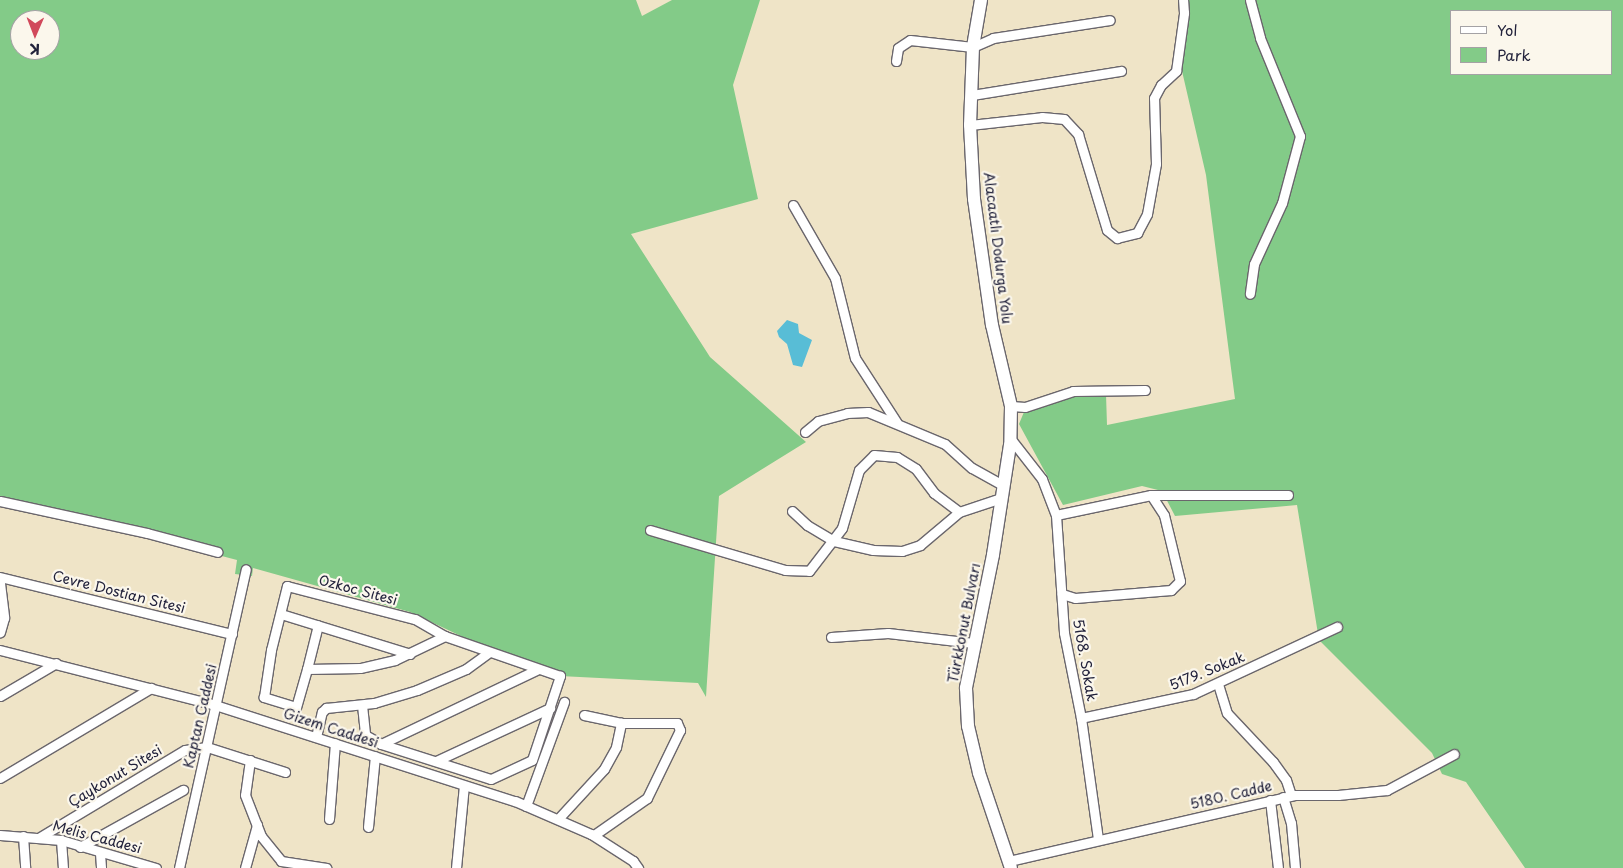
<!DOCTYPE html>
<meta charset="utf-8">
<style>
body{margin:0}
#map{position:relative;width:1623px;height:868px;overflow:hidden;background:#efe4c7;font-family:"Playpen Sans",sans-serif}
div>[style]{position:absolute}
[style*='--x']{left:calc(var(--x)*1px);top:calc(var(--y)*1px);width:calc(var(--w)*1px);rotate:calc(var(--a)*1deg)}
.green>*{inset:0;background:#83cb88}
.water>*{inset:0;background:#58bdd6}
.roads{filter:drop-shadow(1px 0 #6a666c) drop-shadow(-1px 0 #6a666c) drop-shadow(0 1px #6a666c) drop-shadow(0 -1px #6a666c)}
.street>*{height:9px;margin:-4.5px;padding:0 4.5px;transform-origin:4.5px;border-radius:4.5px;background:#fff}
.secondary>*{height:12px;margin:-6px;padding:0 6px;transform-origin:6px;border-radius:6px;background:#fff}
span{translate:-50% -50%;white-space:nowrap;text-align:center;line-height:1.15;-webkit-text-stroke:4.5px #fbf7ec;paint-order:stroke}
.street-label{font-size:14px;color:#22223b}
.legend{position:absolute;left:1450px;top:10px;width:162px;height:65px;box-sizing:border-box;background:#fbf7ec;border:1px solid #a4a2a5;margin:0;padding:6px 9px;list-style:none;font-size:15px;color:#22223b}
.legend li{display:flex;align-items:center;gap:10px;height:25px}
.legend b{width:25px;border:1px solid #a4a2a5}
.north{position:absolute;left:10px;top:10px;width:50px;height:50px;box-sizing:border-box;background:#fbf7ec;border:1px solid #a4a2a5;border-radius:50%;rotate:181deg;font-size:14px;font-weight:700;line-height:20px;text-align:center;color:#22223b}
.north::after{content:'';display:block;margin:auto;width:18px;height:22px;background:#d1495b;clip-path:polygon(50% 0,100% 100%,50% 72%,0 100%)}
</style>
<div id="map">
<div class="green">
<div style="clip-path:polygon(evenodd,0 0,636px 0,642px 16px,672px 0,760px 0,733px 85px,758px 199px,631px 234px,710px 357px,806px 442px,719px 496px,706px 697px,698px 683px,560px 676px,482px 646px,410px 612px,253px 568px,252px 576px,235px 574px,237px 560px,0 498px,0 0,20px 20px,50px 20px,50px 50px,20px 50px,20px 20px)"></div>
<div style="clip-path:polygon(evenodd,1187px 0,1623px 0,1623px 868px,1525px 868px,1466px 782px,1442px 774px,1432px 753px,1319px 640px,1297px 505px,1175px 516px,1162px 491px,1142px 486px,1063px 505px,1019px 424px,1024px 412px,1077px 395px,1106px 394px,1107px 425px,1235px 399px,1206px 175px,1182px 71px,1187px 0,1452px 11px,1612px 11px,1612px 74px,1452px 74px,1452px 11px)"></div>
</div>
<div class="water">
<div style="clip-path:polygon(787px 320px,798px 324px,799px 333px,812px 340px,802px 367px,793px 365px,787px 344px,779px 337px,777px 331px)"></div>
</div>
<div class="roads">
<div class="street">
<div style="--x:1250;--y:0;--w:39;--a:75"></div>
<div style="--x:1260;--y:38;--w:106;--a:67.8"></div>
<div style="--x:1300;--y:136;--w:69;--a:105"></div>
<div style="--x:1282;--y:203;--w:67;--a:114.7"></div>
<div style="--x:1254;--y:264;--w:30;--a:98"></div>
<div style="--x:896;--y:61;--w:13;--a:-81"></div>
<div style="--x:898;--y:48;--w:14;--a:-34"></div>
<div style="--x:910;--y:40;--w:63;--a:6.3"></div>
<div style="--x:973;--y:47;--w:22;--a:-24"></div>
<div style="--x:993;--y:38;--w:118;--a:-8.7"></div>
<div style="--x:972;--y:95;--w:151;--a:-9.2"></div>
<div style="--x:970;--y:125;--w:72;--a:-6.3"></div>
<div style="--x:1042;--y:117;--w:22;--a:5"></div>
<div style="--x:1064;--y:119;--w:21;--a:47"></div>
<div style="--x:1078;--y:134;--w:100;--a:73.2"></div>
<div style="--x:1107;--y:230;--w:13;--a:39"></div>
<div style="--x:1117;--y:238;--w:21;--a:-14"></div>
<div style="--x:1137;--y:233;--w:21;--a:-62"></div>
<div style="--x:1147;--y:214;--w:51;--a:-79.8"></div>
<div style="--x:1156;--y:164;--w:66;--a:-91.7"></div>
<div style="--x:1154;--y:98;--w:15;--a:-62"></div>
<div style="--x:1161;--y:85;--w:21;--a:-43"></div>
<div style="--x:1176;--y:71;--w:59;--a:-82.1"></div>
<div style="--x:1184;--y:13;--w:13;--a:-94"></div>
<div style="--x:793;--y:205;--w:84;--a:60.1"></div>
<div style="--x:835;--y:278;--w:82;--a:76"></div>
<div style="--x:855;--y:358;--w:77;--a:57.1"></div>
<div style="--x:1011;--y:406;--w:14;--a:4"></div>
<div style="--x:1025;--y:407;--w:51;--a:-18.4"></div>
<div style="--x:1073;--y:391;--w:72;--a:-0.8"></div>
<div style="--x:805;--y:432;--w:17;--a:-40"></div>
<div style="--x:818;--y:421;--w:30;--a:-15"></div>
<div style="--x:847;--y:413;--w:21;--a:-3"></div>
<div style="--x:868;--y:412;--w:83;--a:22.6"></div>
<div style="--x:945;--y:444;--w:36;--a:42"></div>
<div style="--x:972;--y:468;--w:35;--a:29"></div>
<div style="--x:1010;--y:438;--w:52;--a:52"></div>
<div style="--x:1042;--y:479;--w:39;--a:69"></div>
<div style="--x:1056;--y:515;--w:118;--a:86.1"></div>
<div style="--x:1064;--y:633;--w:87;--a:78.7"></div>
<div style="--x:1081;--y:718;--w:122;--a:82"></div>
<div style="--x:1151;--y:495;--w:137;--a:0"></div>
<div style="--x:0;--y:501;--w:150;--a:12.3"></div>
<div style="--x:147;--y:533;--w:73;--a:15"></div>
<div style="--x:792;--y:511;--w:21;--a:43"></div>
<div style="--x:807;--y:525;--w:31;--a:31"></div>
<div style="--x:834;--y:541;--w:40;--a:13"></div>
<div style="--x:873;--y:550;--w:29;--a:2"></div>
<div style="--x:902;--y:551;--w:19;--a:-18"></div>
<div style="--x:920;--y:545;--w:51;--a:-40.2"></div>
<div style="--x:959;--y:512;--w:44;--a:-18.4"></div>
<div style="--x:1056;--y:515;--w:97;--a:-11.9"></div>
<div style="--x:1151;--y:495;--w:24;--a:57"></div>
<div style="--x:1164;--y:515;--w:68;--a:76.4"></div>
<div style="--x:1180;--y:581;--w:13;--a:135"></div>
<div style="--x:1171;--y:590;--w:96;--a:175.2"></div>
<div style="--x:1075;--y:598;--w:14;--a:-163"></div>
<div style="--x:650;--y:530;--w:141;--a:16.5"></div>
<div style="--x:785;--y:570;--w:24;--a:2"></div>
<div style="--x:809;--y:571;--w:54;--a:-52.5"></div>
<div style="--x:842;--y:528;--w:60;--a:-73.7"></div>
<div style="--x:859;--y:470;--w:21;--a:-45"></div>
<div style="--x:874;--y:455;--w:23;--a:5"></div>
<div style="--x:897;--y:457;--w:22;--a:32"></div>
<div style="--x:916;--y:469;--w:30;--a:53"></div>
<div style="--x:934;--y:493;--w:31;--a:37"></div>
<div style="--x:0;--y:577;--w:239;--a:13.8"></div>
<div style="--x:0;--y:583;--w:35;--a:83"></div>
<div style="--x:4;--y:618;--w:15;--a:106"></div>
<div style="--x:281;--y:614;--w:135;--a:17.2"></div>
<div style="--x:831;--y:637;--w:57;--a:-4"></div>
<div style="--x:888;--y:633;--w:86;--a:6.7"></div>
<div style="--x:0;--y:650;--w:219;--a:14.3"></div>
<div style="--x:212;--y:704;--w:318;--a:17.8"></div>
<div style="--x:515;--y:801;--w:83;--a:23.5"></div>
<div style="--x:591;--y:834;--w:50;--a:32.7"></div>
<div style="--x:633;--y:861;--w:9;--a:54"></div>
<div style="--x:307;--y:669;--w:45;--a:-76"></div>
<div style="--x:1218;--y:684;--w:30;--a:73"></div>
<div style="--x:1227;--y:713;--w:67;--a:46.8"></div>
<div style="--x:1273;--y:762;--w:22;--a:54"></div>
<div style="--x:1286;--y:780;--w:16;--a:72"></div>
<div style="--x:0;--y:696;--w:65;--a:-30.5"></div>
<div style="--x:362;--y:705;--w:30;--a:84"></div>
<div style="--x:365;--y:735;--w:18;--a:29"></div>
<div style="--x:381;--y:744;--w:115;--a:17.7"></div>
<div style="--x:491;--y:779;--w:45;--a:-24.9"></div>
<div style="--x:532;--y:760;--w:89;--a:-71.6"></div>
<div style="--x:560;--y:676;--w:122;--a:-160.8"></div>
<div style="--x:445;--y:636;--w:55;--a:154.4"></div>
<div style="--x:395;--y:660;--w:36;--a:167"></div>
<div style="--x:360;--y:668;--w:53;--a:178.9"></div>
<div style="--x:307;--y:669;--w:40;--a:106"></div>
<div style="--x:296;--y:707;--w:34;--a:-163"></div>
<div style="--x:264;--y:697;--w:48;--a:-81.5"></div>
<div style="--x:271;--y:650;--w:66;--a:-76"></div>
<div style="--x:287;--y:586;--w:132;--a:14.5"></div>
<div style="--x:415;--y:619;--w:34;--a:30"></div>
<div style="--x:584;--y:715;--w:38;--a:12"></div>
<div style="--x:621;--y:723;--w:56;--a:0"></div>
<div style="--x:677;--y:723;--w:8;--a:67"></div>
<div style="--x:680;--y:730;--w:76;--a:115.9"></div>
<div style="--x:647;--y:798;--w:65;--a:145.1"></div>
<div style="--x:1081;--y:718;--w:115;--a:-12.1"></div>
<div style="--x:1193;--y:694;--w:159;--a:-25"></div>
<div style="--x:316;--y:737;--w:26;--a:-77"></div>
<div style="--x:322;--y:712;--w:6;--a:-45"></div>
<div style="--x:326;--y:708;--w:48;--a:-5.9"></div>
<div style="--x:374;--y:703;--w:45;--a:-16.8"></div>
<div style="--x:417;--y:690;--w:53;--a:-23.2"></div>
<div style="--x:466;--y:669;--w:27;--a:-36"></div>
<div style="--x:381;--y:744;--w:174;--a:-25.5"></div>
<div style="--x:250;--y:760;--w:35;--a:98"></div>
<div style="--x:245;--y:795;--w:44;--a:68.7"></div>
<div style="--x:261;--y:836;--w:32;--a:51"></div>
<div style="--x:281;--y:861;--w:46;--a:8.8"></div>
<div style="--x:436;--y:761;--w:126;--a:-24.9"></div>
<div style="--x:0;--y:778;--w:176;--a:-30.8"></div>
<div style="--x:1283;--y:797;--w:27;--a:73"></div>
<div style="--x:1291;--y:823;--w:45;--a:84.9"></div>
<div style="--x:1270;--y:800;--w:68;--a:83.3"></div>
<div style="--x:526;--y:806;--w:111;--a:-69.9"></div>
<div style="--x:329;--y:819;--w:76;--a:-85.5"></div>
<div style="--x:558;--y:819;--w:68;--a:-47.4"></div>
<div style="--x:604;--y:769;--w:25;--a:-61"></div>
<div style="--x:616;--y:747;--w:25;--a:-78"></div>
<div style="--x:368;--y:827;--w:71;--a:-84.4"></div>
<div style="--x:0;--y:835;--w:61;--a:4.7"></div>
<div style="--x:61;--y:840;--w:99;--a:16.4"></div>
<div style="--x:23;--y:836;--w:32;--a:86"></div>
<div style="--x:40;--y:837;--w:169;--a:-31"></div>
<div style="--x:185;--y:750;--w:22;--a:-8"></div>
<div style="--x:207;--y:747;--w:82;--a:17.8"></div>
<div style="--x:61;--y:840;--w:28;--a:86"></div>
<div style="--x:80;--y:847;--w:118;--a:-29"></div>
<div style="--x:100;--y:853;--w:15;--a:86"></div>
<div style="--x:1009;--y:861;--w:293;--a:-13"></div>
<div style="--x:1294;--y:795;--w:44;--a:0"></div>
<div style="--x:1338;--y:795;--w:49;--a:-5.8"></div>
<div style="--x:1387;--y:790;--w:76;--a:-28.2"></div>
<div style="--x:179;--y:868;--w:306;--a:-77.4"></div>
<div style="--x:245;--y:868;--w:45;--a:-74.4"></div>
<div style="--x:456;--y:868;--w:83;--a:-84.5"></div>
</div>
<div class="secondary">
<div style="--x:981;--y:0;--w:48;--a:99.7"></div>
<div style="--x:973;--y:47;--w:78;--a:92.2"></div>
<div style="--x:970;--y:125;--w:74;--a:86.9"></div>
<div style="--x:974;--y:199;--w:127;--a:81.9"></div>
<div style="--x:992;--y:325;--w:83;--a:76.8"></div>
<div style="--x:1011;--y:406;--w:39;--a:91"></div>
<div style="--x:1010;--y:445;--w:111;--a:98.8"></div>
<div style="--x:993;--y:555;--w:136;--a:101.5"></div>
<div style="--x:966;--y:688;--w:38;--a:87"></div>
<div style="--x:968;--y:726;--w:48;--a:76.8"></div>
<div style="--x:979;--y:773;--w:100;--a:71.4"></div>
</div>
</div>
<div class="street-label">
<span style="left:998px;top:248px;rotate:83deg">Alacaatlı Dodurga Yolu</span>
<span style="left:358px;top:590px;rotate:15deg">Ozkoc Sitesi</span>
<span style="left:119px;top:592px;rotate:14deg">Cevre Dostian Sitesi</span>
<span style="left:964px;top:623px;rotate:-79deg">Türkkonut Bulvarı</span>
<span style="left:1085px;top:660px;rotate:80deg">5168. Sokak</span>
<span style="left:1207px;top:671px;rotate:-22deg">5179. Sokak</span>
<span style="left:200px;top:716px;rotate:-77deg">Kaptan Caddesi</span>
<span style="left:331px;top:728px;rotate:18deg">Gizem Caddesi</span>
<span style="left:115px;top:776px;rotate:-31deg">Çaykonut Sitesi</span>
<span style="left:1231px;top:795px;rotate:-13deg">5180. Cadde</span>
<span style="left:97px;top:837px;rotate:15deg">Melis Caddesi</span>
</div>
<ul class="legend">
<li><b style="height:6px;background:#fff"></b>Yol</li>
<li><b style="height:14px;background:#83cb88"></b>Park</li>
</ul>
<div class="north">K</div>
</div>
